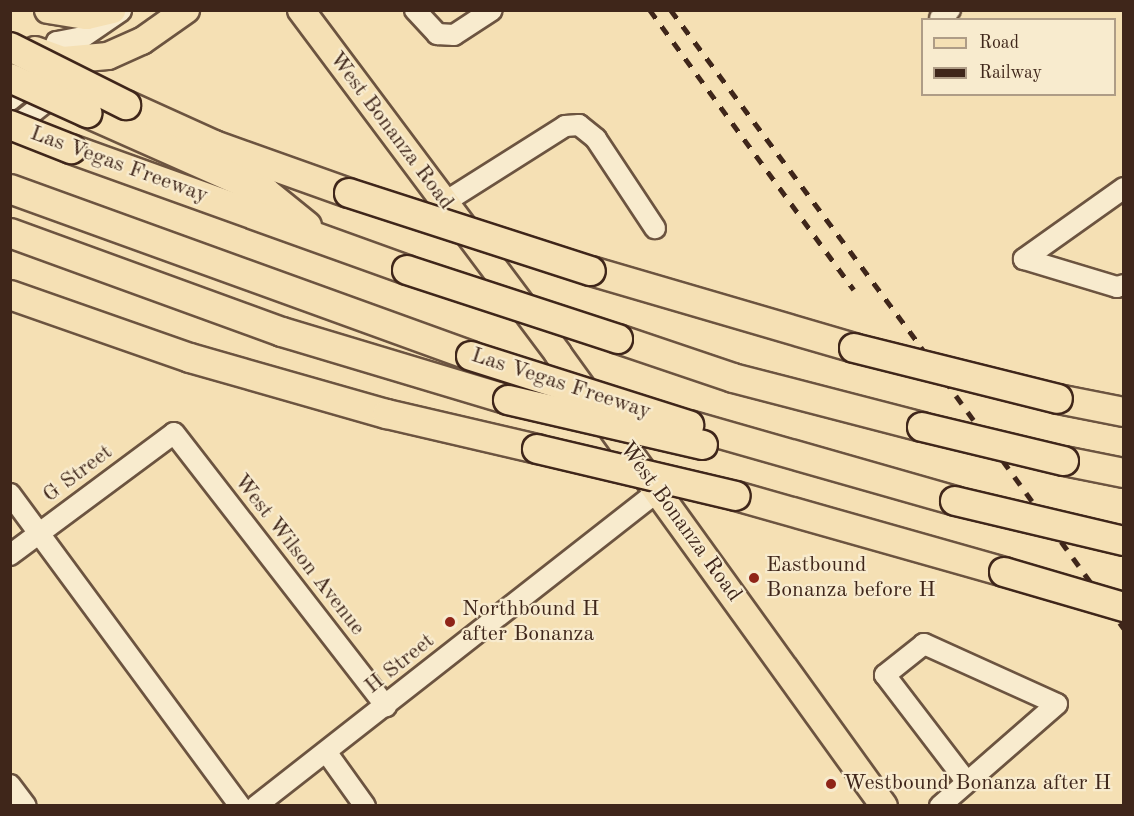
<!DOCTYPE html>
<style>
body{margin:0}
#map{position:relative;width:1134px;height:816px;overflow:hidden;background:#f5e0b4;font-family:"Old Standard TT",serif}
div>[style]{position:absolute}
[style*='--x']{left:calc(var(--x)*1px);top:calc(var(--y)*1px);width:calc(var(--w)*1px);rotate:calc(var(--a)*1deg)}
.roads{filter:drop-shadow(2px 0 #6c5440) drop-shadow(-2px 0 #6c5440) drop-shadow(0 2px #6c5440) drop-shadow(0 -2px #6c5440)}
.minor>*{height:20px;margin:-10px;padding:0 10px;transform-origin:10px;border-radius:10px;background:#f8ebce}
.major>*{height:26px;margin:-13px;padding:0 13px;transform-origin:13px;border-radius:13px;background:#f5e0b4}
.highway>*{height:28px;margin:-14px;padding:0 14px;transform-origin:14px;border-radius:14px;background:#f5e0b4}
.rail>*{height:4.5px;margin-top:-2.25px;transform-origin:0;background:repeating-linear-gradient(90deg,#3f261a 0 10px,transparent 0 20px)}
.bridges{filter:drop-shadow(2px 0 #3f261a) drop-shadow(-2px 0 #3f261a) drop-shadow(0 2px #3f261a) drop-shadow(0 -2px #3f261a)}
.highway-bridge>*{height:28px;margin:-14px;padding:0 14px;transform-origin:14px;border-radius:14px;background:#f5e0b4}
.dots>*{width:16px;height:16px;translate:-50% -50%;box-sizing:border-box;border:3px solid #f8ebce;border-radius:50%}
span{translate:-50% -50%;white-space:nowrap;text-align:center;line-height:1.15;-webkit-text-stroke:4.5px #f8ebce;paint-order:stroke}
.street-label{font-size:22px;color:#3f261a}
.poi-label{font-size:22px;color:#3f261a}
.left{translate:0 -50%;text-align:left}
.frame{position:absolute;inset:0;border:12px solid #3f261a;pointer-events:none}
.legend{position:absolute;left:921px;top:18px;width:195px;height:78px;box-sizing:border-box;background:#f8ebce;border:2px solid #ae9c86;margin:0;padding:8px 10px;list-style:none;font-size:18px;color:#3f261a}
.legend li{display:flex;align-items:center;gap:12px;height:30px}
.legend b{width:30px;border:2px solid #ae9c86}
</style>
<div id="map">
<div class="roads">
<div class="minor">
<div style="--x:415;--y:10;--w:33;--a:47"></div>
<div style="--x:437;--y:34;--w:17;--a:3"></div>
<div style="--x:454;--y:35;--w:45;--a:-33.3"></div>
<div style="--x:940;--y:18;--w:13;--a:-39"></div>
<div style="--x:10;--y:100;--w:43;--a:-39.3"></div>
<div style="--x:43;--y:73;--w:34;--a:-66"></div>
<div style="--x:57;--y:42;--w:26;--a:-11"></div>
<div style="--x:83;--y:37;--w:46;--a:-34.4"></div>
<div style="--x:10;--y:130;--w:63;--a:-38"></div>
<div style="--x:1124;--y:188;--w:123;--a:144.6"></div>
<div style="--x:1024;--y:259;--w:97;--a:16.8"></div>
<div style="--x:1117;--y:287;--w:7;--a:-16"></div>
<div style="--x:445;--y:202;--w:142;--a:-32.3"></div>
<div style="--x:565;--y:126;--w:14;--a:-4"></div>
<div style="--x:579;--y:125;--w:22;--a:39"></div>
<div style="--x:596;--y:139;--w:107;--a:56.5"></div>
<div style="--x:10;--y:494;--w:388;--a:53.6"></div>
<div style="--x:10;--y:555;--w:204;--a:-36.6"></div>
<div style="--x:174;--y:433;--w:346;--a:52.2"></div>
<div style="--x:327;--y:753;--w:65;--a:54.4"></div>
<div style="--x:10;--y:785;--w:26;--a:53"></div>
<div style="--x:256;--y:806;--w:511;--a:-38.08"></div>
<div style="--x:940;--y:806;--w:155;--a:-41.1"></div>
<div style="--x:1057;--y:704;--w:146;--a:-155.7"></div>
<div style="--x:924;--y:644;--w:50;--a:141.5"></div>
<div style="--x:885;--y:675;--w:133;--a:52.6"></div>
</div>
<div class="major">
<div style="--x:48;--y:10;--w:39;--a:9"></div>
<div style="--x:87;--y:16;--w:26;--a:-13"></div>
<div style="--x:301;--y:10;--w:429;--a:53.2"></div>
<div style="--x:558;--y:354;--w:557;--a:54.2"></div>
<div style="--x:35;--y:50;--w:30;--a:20"></div>
<div style="--x:63;--y:60;--w:45;--a:-5.1"></div>
<div style="--x:108;--y:56;--w:37;--a:-24"></div>
<div style="--x:142;--y:41;--w:54;--a:-35.2"></div>
</div>
<div class="highway">
<div style="--x:126;--y:105;--w:97;--a:24.4"></div>
<div style="--x:214;--y:145;--w:143;--a:19.6"></div>
<div style="--x:87;--y:113;--w:195;--a:23.9"></div>
<div style="--x:265;--y:192;--w:54;--a:39"></div>
<div style="--x:71;--y:149;--w:357;--a:19.8"></div>
<div style="--x:10;--y:189;--w:490;--a:19.9"></div>
<div style="--x:10;--y:233;--w:289;--a:20"></div>
<div style="--x:282;--y:332;--w:236;--a:16.7"></div>
<div style="--x:591;--y:271;--w:274;--a:16.3"></div>
<div style="--x:10;--y:295;--w:191;--a:19.3"></div>
<div style="--x:190;--y:358;--w:205;--a:15.9"></div>
<div style="--x:387;--y:414;--w:154;--a:13.1"></div>
<div style="--x:618;--y:339;--w:121;--a:18.7"></div>
<div style="--x:733;--y:378;--w:195;--a:14.5"></div>
<div style="--x:1058;--y:399;--w:67;--a:11.1"></div>
<div style="--x:689;--y:425;--w:277;--a:15.9"></div>
<div style="--x:1064;--y:461;--w:61;--a:11.3"></div>
<div style="--x:736;--y:496;--w:279;--a:15.8"></div>
</div>
</div>
<div class="rail">
<div style="--x:650;--y:10;--w:346;--a:53.9"></div>
<div style="--x:671;--y:10;--w:420;--a:53.4"></div>
<div style="--x:921;--y:347;--w:347;--a:54.2"></div>
</div>
<div class="bridges">
<div class="highway-bridge">
<div style="--x:10;--y:47;--w:130;--a:26.6"></div>
<div style="--x:10;--y:78;--w:85;--a:24.4"></div>
<div style="--x:10;--y:125;--w:66;--a:21.5"></div>
<div style="--x:349;--y:193;--w:254;--a:17.9"></div>
<div style="--x:407;--y:270;--w:222;--a:18.1"></div>
<div style="--x:854;--y:348;--w:210;--a:14"></div>
<div style="--x:471;--y:356;--w:229;--a:17.6"></div>
<div style="--x:508;--y:400;--w:200;--a:13"></div>
<div style="--x:922;--y:427;--w:146;--a:13.5"></div>
<div style="--x:537;--y:449;--w:204;--a:13.3"></div>
<div style="--x:955;--y:501;--w:174;--a:13.3"></div>
<div style="--x:1004;--y:572;--w:125;--a:16.3"></div>
</div>
</div>
<div class="dots">
<div style="left:754px;top:578px;background:#8f2418"></div>
<div style="left:450px;top:622px;background:#8f2418"></div>
<div style="left:831px;top:784px;background:#8f2418"></div>
</div>
<div class="street-label">
<span style="left:391px;top:131px;rotate:53deg">West Bonanza Road</span>
<span style="left:119px;top:165px;rotate:20deg">Las Vegas Freeway</span>
<span style="left:561px;top:384px;rotate:18deg">Las Vegas Freeway</span>
<span style="left:78px;top:474px;rotate:-37deg">G Street</span>
<span style="left:680px;top:522px;rotate:54deg">West Bonanza Road</span>
<span style="left:299px;top:555px;rotate:52deg">West Wilson Avenue</span>
<span style="left:400px;top:664px;rotate:-39deg">H Street</span>
</div>
<div class="poi-label">
<span class="left" style="left:766px;top:578px">Eastbound<br>Bonanza before H</span>
<span class="left" style="left:462px;top:622px">Northbound H<br>after Bonanza</span>
<span class="left" style="left:843px;top:784px">Westbound Bonanza after H</span>
</div>
<div class="frame"></div>
<ul class="legend">
<li><b style="height:8px;background:#f5e0b4"></b>Road</li>
<li><b style="height:8px;background:#3f261a"></b>Railway</li>
</ul>
</div>
